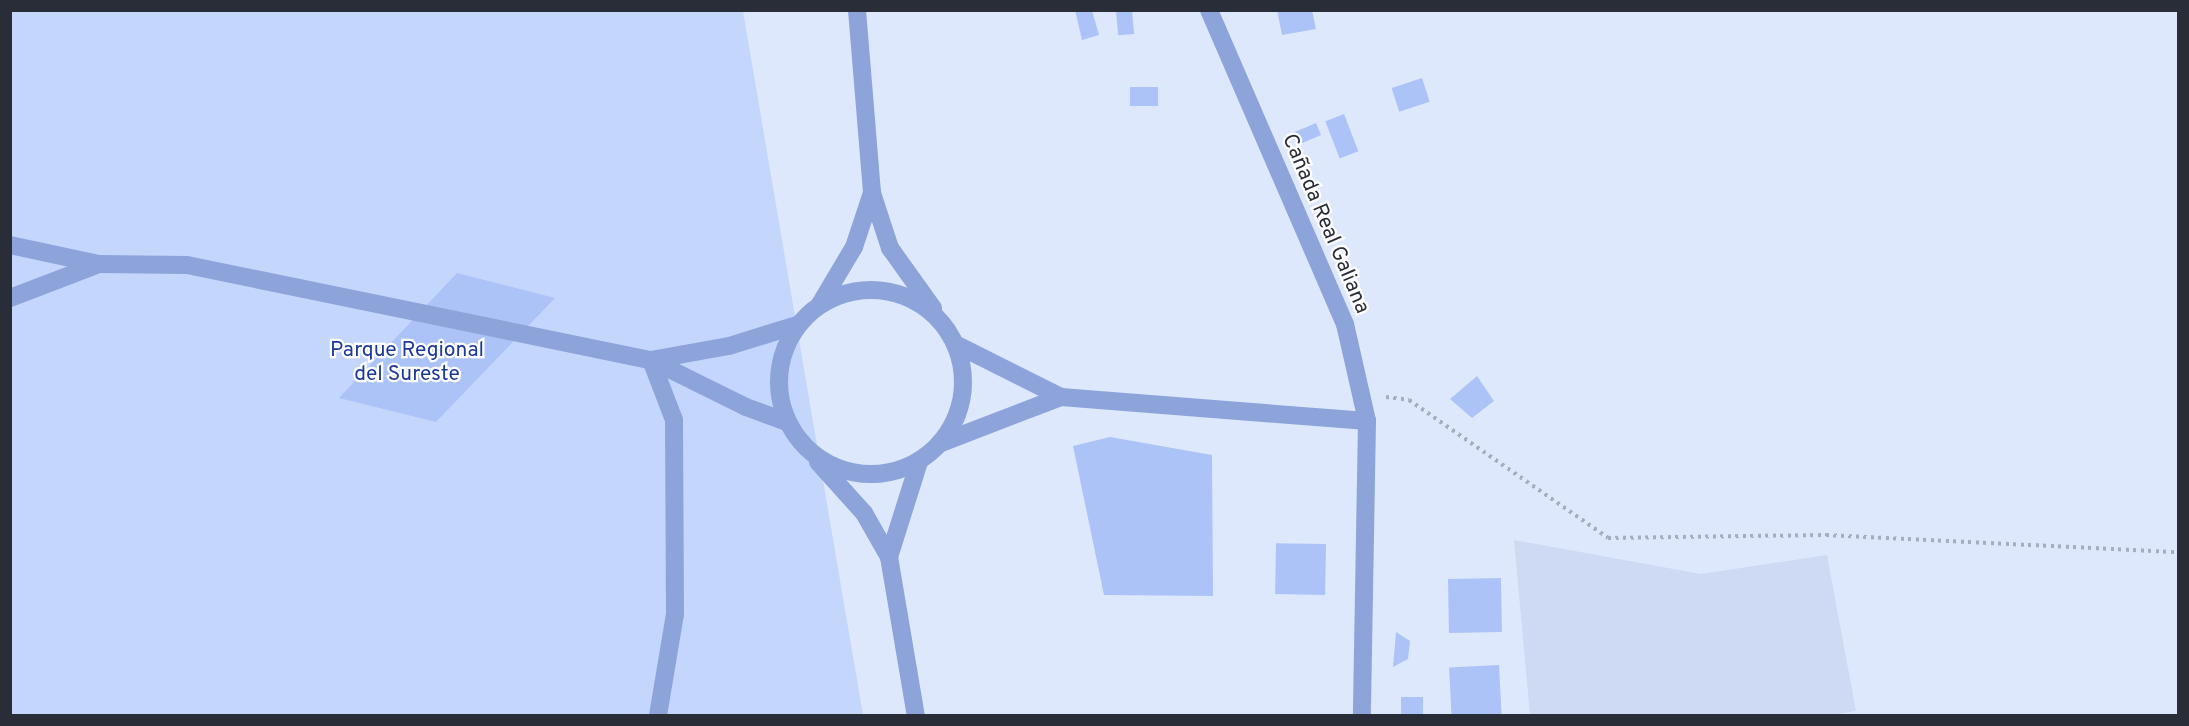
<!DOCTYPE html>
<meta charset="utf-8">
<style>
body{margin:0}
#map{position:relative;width:2189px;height:726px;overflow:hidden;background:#dee8fd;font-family:Overpass,sans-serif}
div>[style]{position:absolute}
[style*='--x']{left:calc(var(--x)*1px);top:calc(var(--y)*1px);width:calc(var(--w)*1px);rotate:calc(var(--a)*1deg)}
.built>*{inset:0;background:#cedaf3}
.green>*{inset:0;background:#c5d6fd}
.building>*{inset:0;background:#acc3f7;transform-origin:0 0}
.path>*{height:4px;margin-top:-2px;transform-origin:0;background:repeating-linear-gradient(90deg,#a5aebf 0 3px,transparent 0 7.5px)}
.minor>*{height:18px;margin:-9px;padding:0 9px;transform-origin:9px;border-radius:9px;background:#8ca4da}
.minor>.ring{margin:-9px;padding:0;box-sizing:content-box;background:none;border:18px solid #8ca4da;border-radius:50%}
span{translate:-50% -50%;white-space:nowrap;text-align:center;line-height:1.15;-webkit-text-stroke:4.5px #fff;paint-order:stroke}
.street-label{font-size:21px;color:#292d37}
.park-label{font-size:21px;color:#1c3997}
.frame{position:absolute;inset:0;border:12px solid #292d37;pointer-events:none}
</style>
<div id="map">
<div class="built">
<div style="clip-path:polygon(1514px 540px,1701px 574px,1827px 555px,1856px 711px,1827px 716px,1530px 715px)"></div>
</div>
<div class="green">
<div style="clip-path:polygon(10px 11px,743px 11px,863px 715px,11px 715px)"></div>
</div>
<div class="building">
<div style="clip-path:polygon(1075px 10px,1092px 10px,1099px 35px,1082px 40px)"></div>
<div style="left:1132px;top:10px;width:24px;height:16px;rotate:85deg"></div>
<div style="clip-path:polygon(1277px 10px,1312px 10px,1316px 29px,1282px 35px)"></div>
<div style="left:1422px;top:78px;width:25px;height:32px;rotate:72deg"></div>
<div style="left:1158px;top:87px;width:19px;height:28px;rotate:90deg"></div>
<div style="left:1344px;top:114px;width:40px;height:20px;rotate:69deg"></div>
<div style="left:1316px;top:123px;width:13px;height:25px;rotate:67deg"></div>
<div style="clip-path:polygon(457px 273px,555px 298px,436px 422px,339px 398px)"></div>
<div style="clip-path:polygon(1477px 376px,1494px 401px,1472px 418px,1450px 399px)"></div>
<div style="clip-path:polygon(1110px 437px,1212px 455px,1213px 596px,1104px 595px,1073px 446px)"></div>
<div style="left:1326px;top:544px;width:51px;height:50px;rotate:91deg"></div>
<div style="left:1501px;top:578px;width:54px;height:53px;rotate:89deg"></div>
<div style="clip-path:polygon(1396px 632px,1410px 641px,1408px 659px,1393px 667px)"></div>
<div style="left:1499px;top:665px;width:51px;height:50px;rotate:87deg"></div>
<div style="left:1423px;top:697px;width:19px;height:22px;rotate:90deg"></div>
</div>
<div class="path">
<div style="--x:1386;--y:397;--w:23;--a:7"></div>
<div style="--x:1409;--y:400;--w:242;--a:34.7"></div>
<div style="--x:1608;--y:538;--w:218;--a:-0.8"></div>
<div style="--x:1826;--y:535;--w:352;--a:2.8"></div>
</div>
<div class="minor">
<div style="--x:857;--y:10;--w:184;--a:85.3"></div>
<div style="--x:872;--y:193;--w:58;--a:71.9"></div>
<div style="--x:890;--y:248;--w:74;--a:54.4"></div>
<div style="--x:1209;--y:10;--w:342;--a:66.6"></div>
<div style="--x:1345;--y:324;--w:99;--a:77.2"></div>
<div style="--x:1367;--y:421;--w:295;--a:91"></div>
<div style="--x:10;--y:245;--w:91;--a:12.1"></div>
<div style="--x:99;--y:264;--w:88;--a:0.7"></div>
<div style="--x:187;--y:265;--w:474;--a:11.6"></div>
<div style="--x:651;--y:360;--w:64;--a:69"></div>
<div style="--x:674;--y:420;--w:194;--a:89.7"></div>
<div style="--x:675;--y:614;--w:103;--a:99.5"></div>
<div class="ring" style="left:779px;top:290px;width:166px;height:166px"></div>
<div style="--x:10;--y:298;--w:95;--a:-20.9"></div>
<div style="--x:820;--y:304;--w:66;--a:-59.2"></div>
<div style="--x:854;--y:247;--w:57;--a:-71.6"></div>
<div style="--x:1061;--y:397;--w:307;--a:4.5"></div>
<div style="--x:787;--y:422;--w:44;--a:-159.9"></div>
<div style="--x:746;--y:407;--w:106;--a:-153.7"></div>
<div style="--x:651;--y:360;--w:79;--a:-10.2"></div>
<div style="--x:729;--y:346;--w:71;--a:-17.2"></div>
<div style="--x:941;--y:443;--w:129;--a:-21"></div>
<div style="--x:1061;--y:397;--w:116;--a:-153.4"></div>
<div style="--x:818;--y:462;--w:69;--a:48"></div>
<div style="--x:864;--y:513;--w:51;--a:60.4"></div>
<div style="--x:889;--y:557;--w:100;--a:-72.5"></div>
<div style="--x:889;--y:557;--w:161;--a:80.4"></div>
</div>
<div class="street-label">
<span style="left:1325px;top:224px;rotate:67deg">Cañada Real Galiana</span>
</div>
<div class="park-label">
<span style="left:407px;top:363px">Parque Regional<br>del Sureste</span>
</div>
<div class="frame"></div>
</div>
